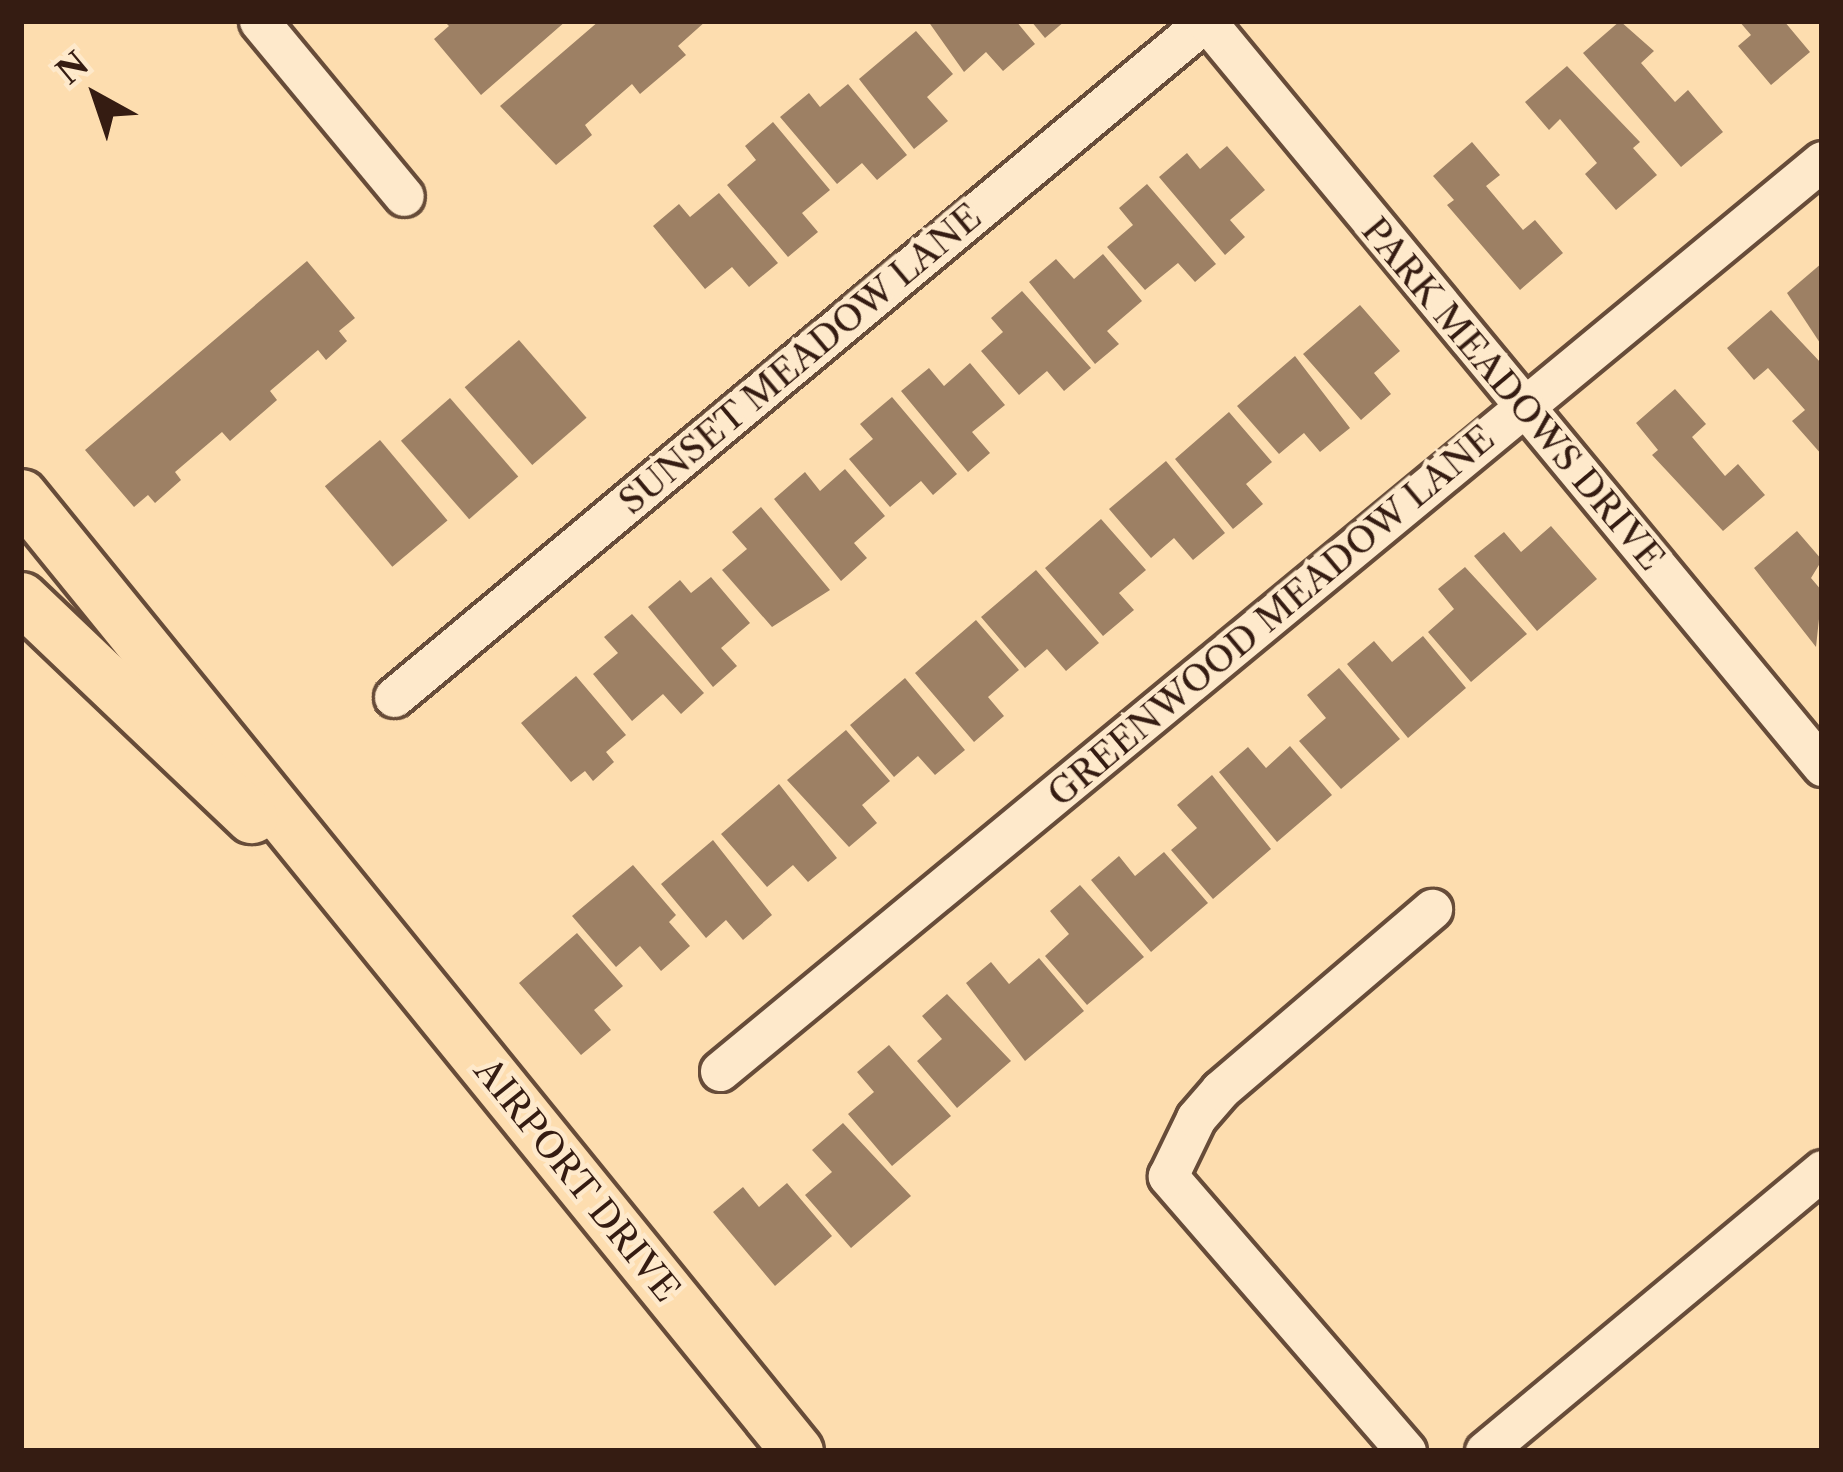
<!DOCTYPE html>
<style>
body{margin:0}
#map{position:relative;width:1843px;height:1472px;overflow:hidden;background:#fdddaf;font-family:"Libre Caslon Text",serif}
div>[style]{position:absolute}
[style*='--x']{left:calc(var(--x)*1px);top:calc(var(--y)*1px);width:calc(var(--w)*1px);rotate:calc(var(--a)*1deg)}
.building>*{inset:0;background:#9d8064;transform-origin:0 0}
.roads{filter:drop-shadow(3px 0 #674c39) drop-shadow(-3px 0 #674c39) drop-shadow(0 3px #674c39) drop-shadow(0 -3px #674c39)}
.minor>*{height:39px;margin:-19.5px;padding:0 19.5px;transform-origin:19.5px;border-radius:19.5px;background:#fee9cb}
.major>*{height:51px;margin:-25.5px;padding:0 25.5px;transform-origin:25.5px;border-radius:25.5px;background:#fdddaf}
span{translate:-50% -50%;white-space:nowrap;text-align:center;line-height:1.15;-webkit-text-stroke:9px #fee9cb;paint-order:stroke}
.street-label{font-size:36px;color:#351c12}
.frame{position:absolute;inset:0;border:24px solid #351c12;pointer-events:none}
.north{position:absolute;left:36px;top:36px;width:120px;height:120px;-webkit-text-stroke:9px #fee9cb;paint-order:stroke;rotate:320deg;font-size:33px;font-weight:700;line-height:48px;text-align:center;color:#351c12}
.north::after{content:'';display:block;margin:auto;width:42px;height:54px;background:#351c12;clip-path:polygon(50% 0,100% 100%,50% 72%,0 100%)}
</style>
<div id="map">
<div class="building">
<div style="clip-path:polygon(444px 21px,566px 21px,481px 95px,434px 39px,449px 26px)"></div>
<div style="clip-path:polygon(599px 21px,706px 21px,678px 46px,686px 55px,640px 94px,632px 84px,585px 125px,592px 135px,556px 165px,500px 106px)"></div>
<div style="clip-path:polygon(928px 21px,1016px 21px,1035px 44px,1003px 71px,986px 52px,964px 72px)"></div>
<div style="clip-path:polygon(1031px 21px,1065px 21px,1045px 38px)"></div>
<div style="clip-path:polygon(1620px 21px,1654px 51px,1641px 63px,1675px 102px,1688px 90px,1723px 132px,1681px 167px,1583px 53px)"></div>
<div style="clip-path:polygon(1739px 21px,1784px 21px,1810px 52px,1771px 85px,1738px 46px,1751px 35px)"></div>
<div style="clip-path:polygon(916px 31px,953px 74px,927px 97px,948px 121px,914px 149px,859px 79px)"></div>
<div style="clip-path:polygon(1567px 66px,1640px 142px,1633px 148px,1657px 175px,1616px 210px,1585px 174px,1597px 163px,1560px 119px,1549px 130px,1525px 102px)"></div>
<div style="clip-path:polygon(848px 84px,907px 155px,877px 180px,862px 163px,837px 184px,780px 117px,809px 93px,820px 107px)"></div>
<div style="clip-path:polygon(773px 122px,830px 190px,802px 213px,818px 232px,788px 257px,727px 185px,756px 160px,745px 146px)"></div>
<div style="clip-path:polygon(1472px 142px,1500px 175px,1486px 186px,1523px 230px,1535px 220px,1563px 253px,1520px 290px,1447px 205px,1454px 200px,1433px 176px)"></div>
<div style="clip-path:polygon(1227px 146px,1265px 190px,1230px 220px,1245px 237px,1225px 255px,1159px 177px,1187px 153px,1200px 169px)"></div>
<div style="clip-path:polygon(1147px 184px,1216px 264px,1195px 282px,1178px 263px,1145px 290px,1107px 247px,1133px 225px,1119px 208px)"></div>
<div style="clip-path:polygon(719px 193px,778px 263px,749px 287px,732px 267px,705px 289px,653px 226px,679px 204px,690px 217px)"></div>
<div style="clip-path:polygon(1103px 254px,1142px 301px,1107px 331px,1119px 344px,1095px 364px,1029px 282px,1056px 259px,1074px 279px)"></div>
<div style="clip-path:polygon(307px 261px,355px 318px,339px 331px,347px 341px,326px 360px,318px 350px,270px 391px,277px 400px,230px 441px,222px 432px,175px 472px,181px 480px,155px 503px,148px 495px,134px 507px,85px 450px)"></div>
<div style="clip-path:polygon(1822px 263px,1822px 346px,1787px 293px)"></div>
<div style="clip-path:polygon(1022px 291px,1091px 368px,1064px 391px,1047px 371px,1019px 395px,981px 351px,1003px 332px,991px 318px)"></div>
<div style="clip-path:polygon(1360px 305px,1400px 351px,1374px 373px,1391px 394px,1361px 420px,1303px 354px)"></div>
<div style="clip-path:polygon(1771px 310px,1822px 364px,1822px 455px,1792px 421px,1805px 410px,1768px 368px,1754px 380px,1727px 348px)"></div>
<div style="left:519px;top:340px;width:103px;height:72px;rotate:49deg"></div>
<div style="clip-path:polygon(1295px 356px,1350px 428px,1320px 452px,1304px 433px,1279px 454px,1237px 406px)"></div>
<div style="clip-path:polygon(970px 363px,1005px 405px,972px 432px,990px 453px,968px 472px,901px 391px,929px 368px,944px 386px)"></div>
<div style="clip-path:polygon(1675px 389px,1706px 424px,1692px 437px,1725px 476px,1738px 464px,1765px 495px,1723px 531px,1652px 455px,1658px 450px,1636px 423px)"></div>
<div style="clip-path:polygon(892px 397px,957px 474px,933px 495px,921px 481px,890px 507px,849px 459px,873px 439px,860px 424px)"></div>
<div style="left:450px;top:398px;width:104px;height:65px;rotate:49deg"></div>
<div style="clip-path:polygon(1229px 412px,1272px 462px,1246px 484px,1263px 504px,1233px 529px,1175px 459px)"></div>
<div style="left:380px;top:440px;width:105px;height:72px;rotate:50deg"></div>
<div style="clip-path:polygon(1166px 461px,1225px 533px,1193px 560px,1174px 538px,1151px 558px,1109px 509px)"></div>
<div style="clip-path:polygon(845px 469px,885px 516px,854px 543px,867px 558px,841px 581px,774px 499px,805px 472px,820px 491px)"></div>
<div style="clip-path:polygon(761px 507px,830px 590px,772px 627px,722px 570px,747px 549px,732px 532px)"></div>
<div style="clip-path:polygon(1101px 519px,1146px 570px,1119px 593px,1134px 610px,1103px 636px,1045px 568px)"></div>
<div style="clip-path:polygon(1551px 526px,1597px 579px,1537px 631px,1474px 556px,1504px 532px,1521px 552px)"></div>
<div style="clip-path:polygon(1797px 531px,1822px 560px,1811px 578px,1822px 591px,1816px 647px,1754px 568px)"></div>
<div style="clip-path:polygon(1465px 567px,1527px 634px,1471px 682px,1428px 632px,1454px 609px,1438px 589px)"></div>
<div style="clip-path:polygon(1036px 570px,1099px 643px,1066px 671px,1047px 649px,1025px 668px,981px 617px)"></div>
<div style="clip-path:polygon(711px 577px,750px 623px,721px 648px,737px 666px,713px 687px,648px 607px,680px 580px,691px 593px)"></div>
<div style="clip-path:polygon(632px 614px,704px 693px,681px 714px,663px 694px,632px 721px,593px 674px,618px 653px,604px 637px)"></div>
<div style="clip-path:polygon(976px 620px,1019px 670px,988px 697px,1004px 716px,974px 742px,915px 673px)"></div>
<div style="clip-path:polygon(1423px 636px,1466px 688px,1408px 738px,1347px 664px,1374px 641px,1392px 662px)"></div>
<div style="clip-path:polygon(1339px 668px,1400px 739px,1341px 789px,1299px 741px,1326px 718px,1307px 695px)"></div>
<div style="clip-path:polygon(576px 676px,626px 735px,606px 752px,614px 762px,593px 781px,585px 771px,571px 782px,521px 723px)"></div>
<div style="clip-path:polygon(905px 678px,965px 750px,935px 775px,918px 756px,894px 777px,850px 725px)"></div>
<div style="clip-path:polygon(846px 730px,890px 781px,862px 805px,877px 823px,849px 847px,787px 780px)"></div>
<div style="clip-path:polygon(1290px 746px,1332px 795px,1277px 842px,1219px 772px,1248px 747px,1266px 768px)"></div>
<div style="clip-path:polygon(1212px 775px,1271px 849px,1213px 899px,1171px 850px,1197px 828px,1177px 805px)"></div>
<div style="clip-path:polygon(779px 784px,837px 858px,808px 882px,793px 865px,767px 887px,721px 834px)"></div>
<div style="clip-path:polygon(713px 840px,772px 915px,743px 940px,726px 920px,706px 938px,661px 884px)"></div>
<div style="clip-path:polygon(1164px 852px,1208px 903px,1151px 952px,1091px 880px,1119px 856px,1135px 876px)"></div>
<div style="clip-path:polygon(633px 865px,676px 915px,669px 922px,690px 946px,661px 971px,640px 946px,616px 967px,572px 916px)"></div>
<div style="clip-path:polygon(1080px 885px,1144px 957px,1087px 1005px,1045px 956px,1069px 934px,1050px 911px)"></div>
<div style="clip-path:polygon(577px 933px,623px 986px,594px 1010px,611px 1030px,581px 1055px,519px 983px)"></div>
<div style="clip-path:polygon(1039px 958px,1084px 1011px,1025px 1061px,966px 983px,991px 962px,1009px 984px)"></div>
<div style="clip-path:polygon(947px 994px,1011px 1061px,957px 1108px,917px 1061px,942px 1039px,922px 1016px)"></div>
<div style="clip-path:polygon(889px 1045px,951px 1116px,892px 1166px,848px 1114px,874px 1092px,857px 1072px)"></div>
<div style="clip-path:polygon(843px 1123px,911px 1196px,851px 1248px,805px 1195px,832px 1172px,812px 1150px)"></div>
<div style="clip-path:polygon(787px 1183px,832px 1236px,775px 1286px,713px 1212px,743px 1187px,759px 1207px)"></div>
</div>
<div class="roads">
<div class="minor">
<div style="--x:259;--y:21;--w:227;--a:50.4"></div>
<div style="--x:394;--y:697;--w:1057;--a:-39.78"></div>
<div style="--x:1206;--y:21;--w:967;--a:50.41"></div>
<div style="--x:720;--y:1071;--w:1429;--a:-39.55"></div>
<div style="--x:1406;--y:1451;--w:364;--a:-130.9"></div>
<div style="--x:1168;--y:1176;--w:64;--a:-64.2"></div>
<div style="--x:1196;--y:1118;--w:37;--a:-49"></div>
<div style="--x:1220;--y:1090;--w:279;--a:-40.5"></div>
<div style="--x:1485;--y:1451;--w:439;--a:-39.8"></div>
</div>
<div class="major">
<div style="--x:21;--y:495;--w:1231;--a:50.93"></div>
<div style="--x:21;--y:598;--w:318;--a:43.6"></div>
</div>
</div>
<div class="street-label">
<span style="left:800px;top:359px;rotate:-40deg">SUNSET MEADOW LANE</span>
<span style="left:1513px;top:394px;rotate:50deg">PARK MEADOWS DRIVE</span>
<span style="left:1271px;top:616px;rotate:-40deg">GREENWOOD MEADOW LANE</span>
<span style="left:577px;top:1180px;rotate:51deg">AIRPORT DRIVE</span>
</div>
<div class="frame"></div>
<div class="north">N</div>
</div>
